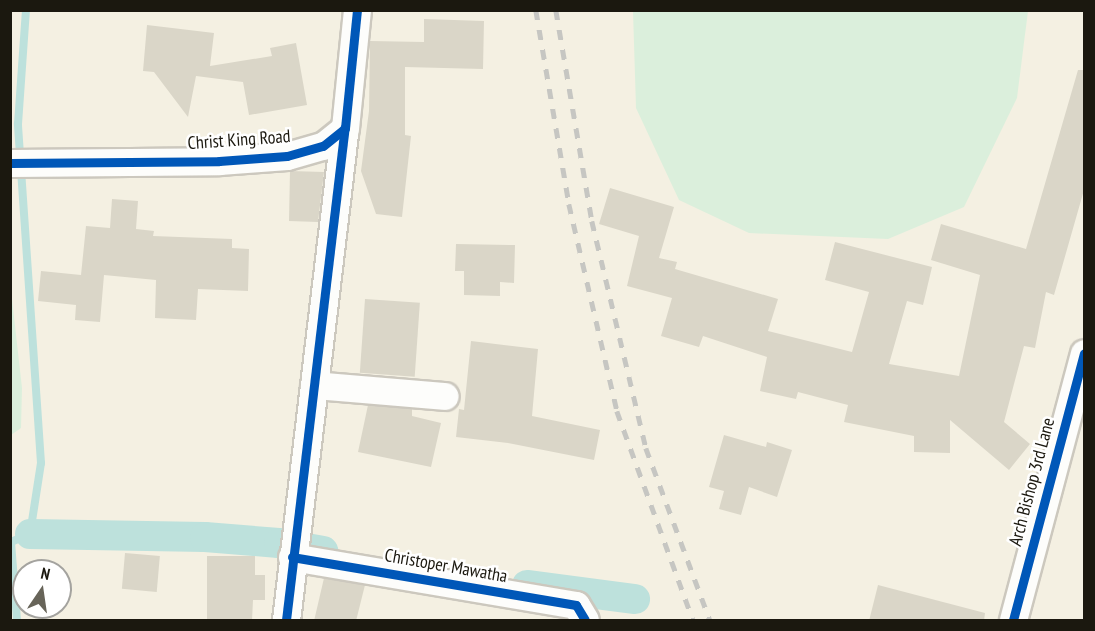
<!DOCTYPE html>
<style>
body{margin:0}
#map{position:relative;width:1095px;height:631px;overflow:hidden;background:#f4f0e2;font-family:"PT Sans Narrow",sans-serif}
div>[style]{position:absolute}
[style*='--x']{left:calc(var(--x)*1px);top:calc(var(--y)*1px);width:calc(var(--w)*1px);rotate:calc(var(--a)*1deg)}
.green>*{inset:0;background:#dbefdc}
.stream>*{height:8px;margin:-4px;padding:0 4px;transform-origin:4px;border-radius:4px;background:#bde1dc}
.canal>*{height:30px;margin:-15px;padding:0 15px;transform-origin:15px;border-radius:15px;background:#bde1dc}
.building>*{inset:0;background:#dad6c8;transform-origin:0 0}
.roads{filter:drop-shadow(2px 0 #ccc8be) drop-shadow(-2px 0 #ccc8be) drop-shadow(0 2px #ccc8be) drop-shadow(0 -2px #ccc8be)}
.minor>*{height:27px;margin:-13.5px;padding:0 13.5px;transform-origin:13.5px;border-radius:13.5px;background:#fdfdfb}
.rail>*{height:4.5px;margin-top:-2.25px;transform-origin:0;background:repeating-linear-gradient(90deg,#c6c6c2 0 10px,transparent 0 20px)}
.cycleway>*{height:9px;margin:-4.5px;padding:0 4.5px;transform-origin:4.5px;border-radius:4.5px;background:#0057b8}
span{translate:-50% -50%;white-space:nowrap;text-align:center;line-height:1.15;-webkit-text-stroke:5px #fff;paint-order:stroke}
.street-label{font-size:18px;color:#1b180f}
.frame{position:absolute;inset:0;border:12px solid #1b180f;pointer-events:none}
.north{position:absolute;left:12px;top:559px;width:60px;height:60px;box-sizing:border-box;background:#fff;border:2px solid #a4a39f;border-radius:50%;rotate:13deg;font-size:16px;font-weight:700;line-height:24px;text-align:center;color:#1b180f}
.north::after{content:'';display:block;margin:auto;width:21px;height:27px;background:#676459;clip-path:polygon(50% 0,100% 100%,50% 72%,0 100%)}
</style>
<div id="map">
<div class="green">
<div style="clip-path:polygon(633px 11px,633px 10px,1028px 11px,1017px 98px,964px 207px,888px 239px,749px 233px,679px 200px,636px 108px)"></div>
<div style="clip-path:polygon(10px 281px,22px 388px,21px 428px,11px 435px)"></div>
</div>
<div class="stream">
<div style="--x:17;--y:620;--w:78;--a:-94.4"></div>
<div style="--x:11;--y:542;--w:21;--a:-23"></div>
<div style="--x:30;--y:534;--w:72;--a:-81.2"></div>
<div style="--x:41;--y:463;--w:340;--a:-93.9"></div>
<div style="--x:18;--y:124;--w:114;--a:-86"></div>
</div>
<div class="canal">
<div style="--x:30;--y:534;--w:175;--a:1"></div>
<div style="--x:205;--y:537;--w:74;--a:4.6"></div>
<div style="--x:279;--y:543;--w:45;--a:10.3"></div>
<div style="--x:527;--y:585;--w:109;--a:7.4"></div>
</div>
<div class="building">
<div style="clip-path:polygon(424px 19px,484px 21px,483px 69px,405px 67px,405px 135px,411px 136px,402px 217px,376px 214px,361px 171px,369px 111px,370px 41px,424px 42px)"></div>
<div style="clip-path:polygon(147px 25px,214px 33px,210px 66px,272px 56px,270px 48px,296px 43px,307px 105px,249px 115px,243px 82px,196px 76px,188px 117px,154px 72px,143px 71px)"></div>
<div style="clip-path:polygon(1078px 70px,1084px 70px,1084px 190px,1054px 295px,1046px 292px,1035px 348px,1024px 346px,1004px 422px,1030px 444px,1009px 470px,950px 420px,950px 453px,914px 452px,914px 436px,844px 422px,848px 405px,798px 392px,796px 399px,760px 391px,767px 357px,703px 336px,699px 347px,661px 336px,672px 298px,627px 286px,639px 236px,599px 224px,610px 188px,674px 207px,659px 258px,677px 262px,675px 269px,778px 299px,768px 331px,852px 352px,869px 292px,825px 280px,835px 242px,932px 267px,923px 305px,907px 301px,889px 364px,959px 376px,980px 275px,931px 260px,941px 224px,1026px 249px)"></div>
<div style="clip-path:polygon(290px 171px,324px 172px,318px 222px,289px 221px)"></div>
<div style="clip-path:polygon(112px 199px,138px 201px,136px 229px,154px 231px,153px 236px,232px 239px,232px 248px,249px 249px,248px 291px,198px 289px,196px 320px,155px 318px,156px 280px,104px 275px,100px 322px,75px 320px,76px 305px,38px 301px,41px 271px,81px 275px,86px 226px,110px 228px)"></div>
<div style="clip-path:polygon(456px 244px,515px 245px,514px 283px,500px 282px,500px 296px,464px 295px,464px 271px,455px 271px)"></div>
<div style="left:365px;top:299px;width:55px;height:74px;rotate:4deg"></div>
<div style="clip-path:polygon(471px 341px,538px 349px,532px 416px,600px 430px,594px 460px,508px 443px,456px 437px,459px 409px,464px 410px)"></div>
<div style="clip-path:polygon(368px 405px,412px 409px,412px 416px,441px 423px,431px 467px,358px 452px)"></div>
<div style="clip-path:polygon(724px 435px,766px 447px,767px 442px,792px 450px,777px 497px,749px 487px,741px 515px,719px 509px,724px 491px,709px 487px)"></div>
<div style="left:125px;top:553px;width:35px;height:36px;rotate:5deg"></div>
<div style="clip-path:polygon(207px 556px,255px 556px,255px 575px,265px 575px,265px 600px,253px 600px,252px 621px,207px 621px)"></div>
<div style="clip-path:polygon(324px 578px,365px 585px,356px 621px,314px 621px)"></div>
<div style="clip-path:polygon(878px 585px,985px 613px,984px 621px,869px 621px)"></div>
</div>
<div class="roads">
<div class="minor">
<div style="--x:10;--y:163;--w:209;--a:-0.5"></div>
<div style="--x:219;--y:161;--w:68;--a:-4.2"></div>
<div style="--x:287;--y:156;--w:37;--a:-16"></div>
<div style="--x:323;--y:146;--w:28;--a:-39"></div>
<div style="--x:345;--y:128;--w:119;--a:-84.2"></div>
<div style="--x:314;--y:385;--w:131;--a:4.8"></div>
<div style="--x:292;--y:557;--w:288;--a:9.6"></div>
<div style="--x:576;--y:605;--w:17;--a:59"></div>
<div style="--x:286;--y:620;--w:496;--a:-83.2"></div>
<div style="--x:1013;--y:620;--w:276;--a:-75.1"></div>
</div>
</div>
<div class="rail">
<div style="--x:536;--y:10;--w:197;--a:80.3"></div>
<div style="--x:569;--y:204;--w:212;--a:76.9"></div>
<div style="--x:617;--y:411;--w:222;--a:70"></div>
<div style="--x:556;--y:10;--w:214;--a:80.3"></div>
<div style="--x:592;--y:221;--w:233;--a:76.6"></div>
<div style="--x:646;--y:448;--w:184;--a:69.6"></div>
</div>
<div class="cycleway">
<div style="--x:10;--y:163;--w:209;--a:-0.5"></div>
<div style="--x:219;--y:161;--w:68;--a:-4.2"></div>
<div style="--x:287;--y:156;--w:37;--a:-16"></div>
<div style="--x:323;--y:146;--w:28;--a:-39"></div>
<div style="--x:345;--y:128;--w:119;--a:-84.2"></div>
<div style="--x:292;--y:557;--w:288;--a:9.6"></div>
<div style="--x:576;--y:605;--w:17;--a:59"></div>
<div style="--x:286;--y:620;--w:496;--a:-83.2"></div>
<div style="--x:1013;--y:620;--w:276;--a:-75.1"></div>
</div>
<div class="street-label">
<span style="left:239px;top:140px;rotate:-4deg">Christ King Road</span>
<span style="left:1032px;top:482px;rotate:-75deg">Arch Bishop 3rd Lane</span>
<span style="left:446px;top:566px;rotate:10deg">Christoper Mawatha</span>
</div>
<div class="frame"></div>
<div class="north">N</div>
</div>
